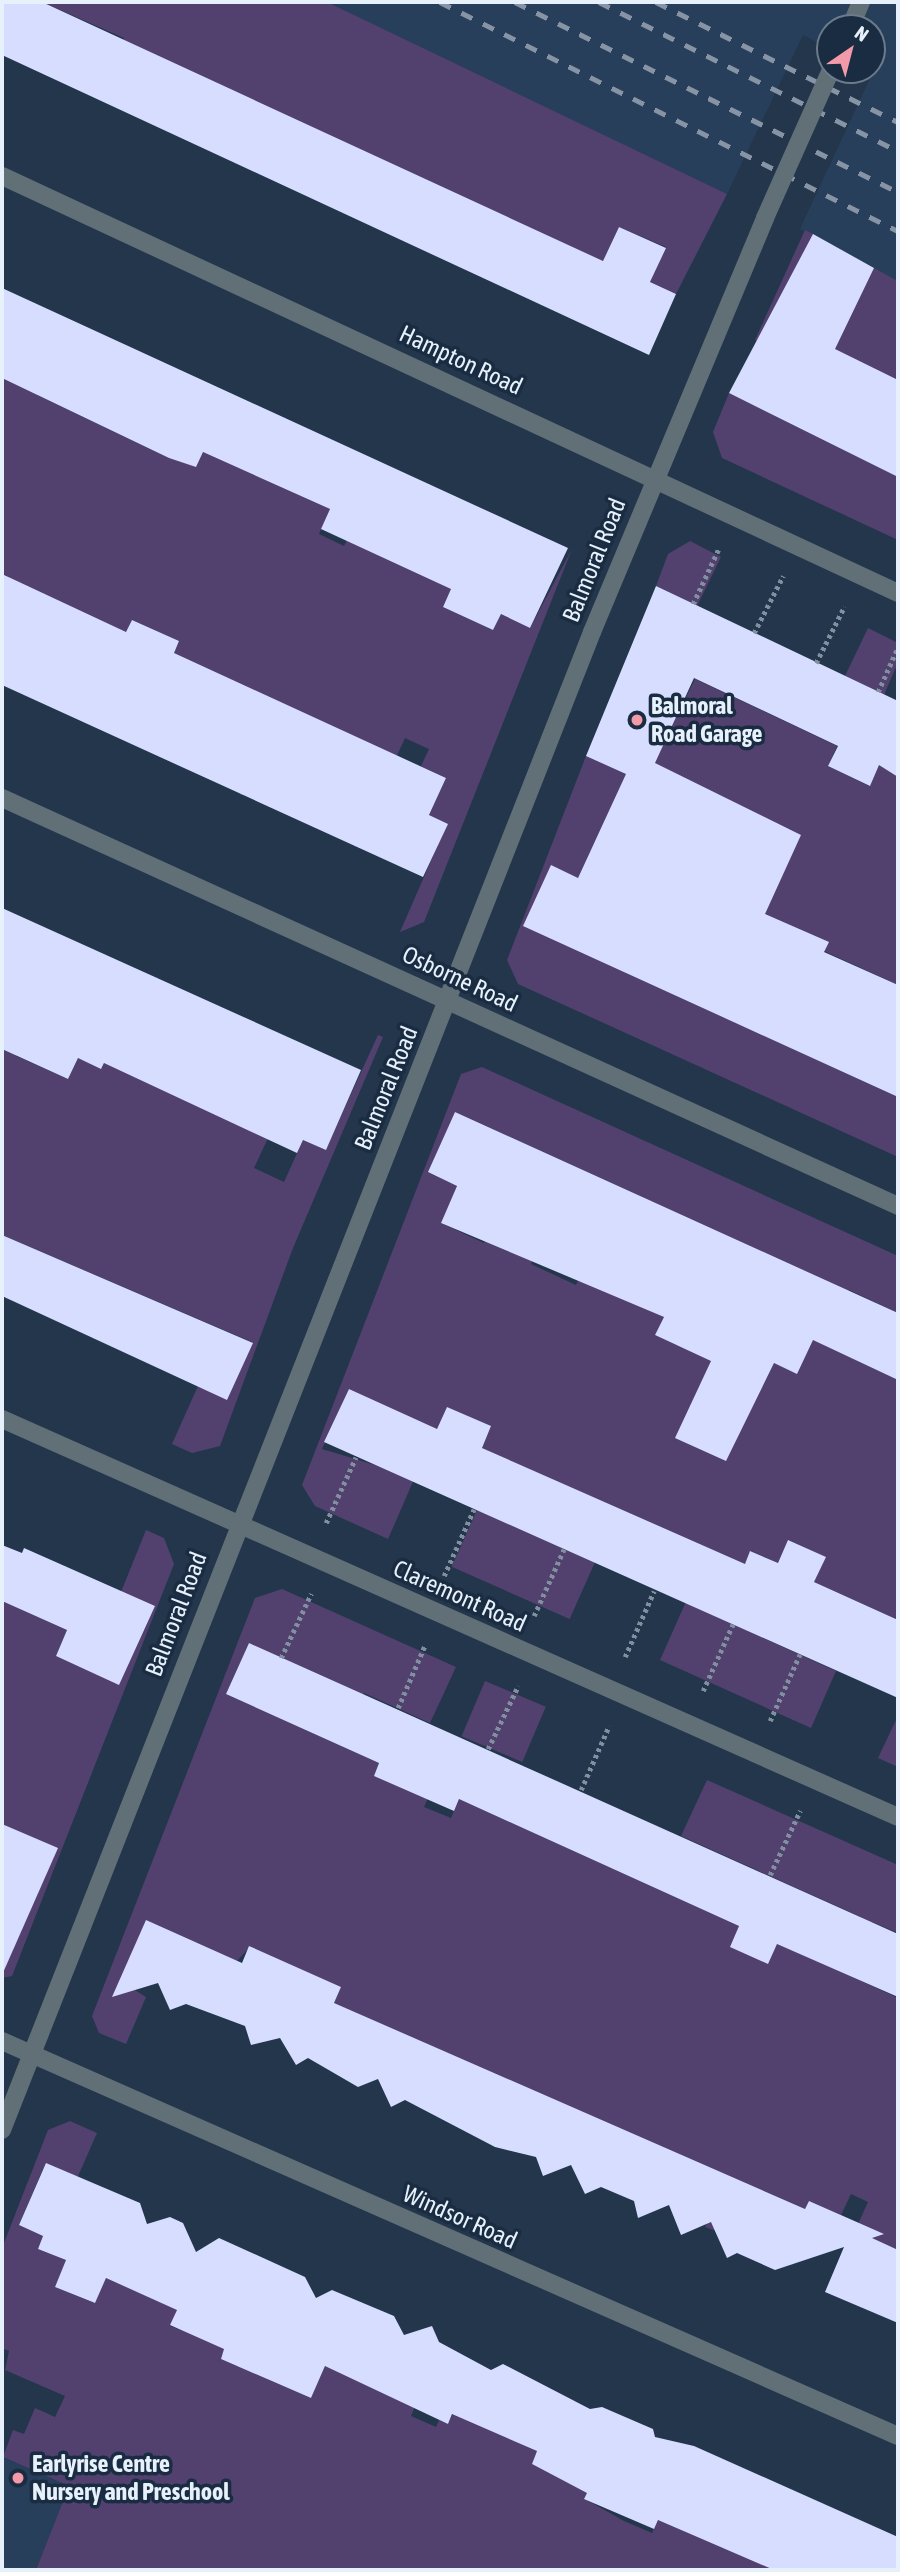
<!DOCTYPE html>
<style>
body{margin:0}
#map{position:relative;width:900px;height:2572px;overflow:hidden;background:#23364c;font-family:"Asap Condensed",sans-serif}
div>[style]{position:absolute}
[style*='--x']{left:calc(var(--x)*1px);top:calc(var(--y)*1px);width:calc(var(--w)*1px);rotate:calc(var(--a)*1deg)}
.built>*{inset:0;background:#283f5b}
.green>*{inset:0;background:#52416e;transform-origin:0 0}
.building>*{inset:0;background:#d6ddfe}
.path>*{height:4.5px;margin-top:-2.25px;transform-origin:0;background:repeating-linear-gradient(90deg,#8190a0 0 3.5px,transparent 0 7px)}
.minor>*{height:18px;margin:-9px;padding:0 9px;transform-origin:9px;border-radius:9px;background:#616f76}
.tertiary>*{height:18px;margin:-9px;padding:0 9px;transform-origin:9px;border-radius:9px;background:#616f76}
.rail>*{height:5px;margin-top:-2.5px;transform-origin:0;background:repeating-linear-gradient(90deg,#8694a5 0 12px,transparent 0 24px)}
.tertiary-bridge>*{height:18px;margin:-9px;padding:0 9px;transform-origin:9px;border-radius:9px;background:#616f76}
.dots>*{width:19px;height:19px;translate:-50% -50%;box-sizing:border-box;border:4px solid #1a2c41;border-radius:50%}
span{translate:-50% -50%;white-space:nowrap;text-align:center;line-height:1.15;-webkit-text-stroke:7px #1a2c41;paint-order:stroke}
.street-label{font-size:24px;color:#e7f1fc}
.poi-label{font-size:24px;color:#e7f1fc;font-weight:700}
.left{translate:0 -50%;text-align:left}
.frame{position:absolute;inset:0;border:4px solid #e7f1fc;pointer-events:none}
.north{position:absolute;left:816px;top:14px;width:70px;height:70px;box-sizing:border-box;background:#1a2c41;border:2px solid #6c7b8c;border-radius:50%;rotate:35deg;font-size:19px;font-weight:700;line-height:28px;text-align:center;color:#e7f1fc}
.north::after{content:'';display:block;margin:auto;width:24px;height:32px;background:#f39aa8;clip-path:polygon(50% 0,100% 100%,50% 72%,0 100%)}
</style>
<div id="map">
<div class="built">
<div style="clip-path:polygon(327px 2px,898px 2px,898px 281px,800px 229px,873px 72px,872px 28px,830px 28px,830px 49px,803px 35px,727px 194px)"></div>
<div style="clip-path:polygon(2px 2457px,69px 2486px,36px 2570px,2px 2570px)"></div>
</div>
<div class="green">
<div style="clip-path:polygon(42px 2px,327px 2px,727px 194px,676px 294px,650px 282px,666px 247px,619px 227px,603px 261px,121px 47px,124px 38px)"></div>
<div style="clip-path:polygon(805px 230px,813px 234px,838px 341px,874px 268px,898px 281px,898px 380px,891px 377px,879px 402px,755px 340px)"></div>
<div style="clip-path:polygon(2px 360px,44px 379px,37px 395px,169px 458px,196px 466px,203px 452px,330px 509px,319px 534px,344px 546px,356px 522px,460px 570px,443px 607px,493px 630px,501px 614px,530px 628px,572px 549px,424px 922px,400px 932px,447px 824px,429px 815px,446px 778px,421px 766px,429px 749px,405px 738px,380px 793px,240px 795px,264px 742px,156px 692px,179px 641px,132px 620px,109px 670px,66px 714px,53px 708px,94px 617px,2px 621px,9px 577px,2px 573px)"></div>
<div style="clip-path:polygon(729px 393px,898px 477px,898px 540px,722px 458px,713px 432px)"></div>
<div style="clip-path:polygon(690px 541px,721px 557px,697px 606px,656px 586px,668px 554px)"></div>
<div style="clip-path:polygon(868px 628px,898px 643px,898px 662px,884px 695px,845px 676px)"></div>
<div style="clip-path:polygon(evenodd,695px 679px,837px 746px,828px 766px,869px 786px,898px 725px,898px 760px,891px 772px,898px 777px,898px 985px,824px 951px,734px 1022px,898px 1097px,898px 1157px,518px 984px,507px 960px,586px 756px,668px 734px,695px 679px,595px 841px,642px 863px,723px 1017px,626px 973px,552px 866px,578px 878px,595px 841px)"></div>
<div style="clip-path:polygon(120px 1029px,269px 1136px,254px 1168px,284px 1182px,303px 1140px,326px 1149px,378px 1035px,383px 1037px,293px 1248px,220px 1446px,192px 1453px,172px 1444px,198px 1386px,252px 1342px,2px 1235px,2px 1047px,8px 1033px,16px 1056px,68px 1079px,78px 1058px,102px 1068px)"></div>
<div style="clip-path:polygon(evenodd,482px 1067px,898px 1256px,898px 1313px,849px 1290px,824px 1345px,898px 1380px,898px 1620px,814px 1582px,825px 1557px,789px 1540px,778px 1563px,751px 1551px,745px 1564px,719px 1553px,695px 1607px,836px 1671px,811px 1728px,660px 1660px,709px 1550px,482px 1448px,490px 1426px,447px 1407px,436px 1431px,349px 1389px,322px 1449px,415px 1477px,388px 1539px,315px 1506px,302px 1485px,461px 1074px,482px 1067px,455px 1112px,642px 1197px,615px 1256px,593px 1247px,576px 1285px,531px 1264px,547px 1227px,524px 1216px,501px 1206px,484px 1243px,441px 1223px,457px 1186px,428px 1172px,455px 1112px,482px 1067px,658px 1206px,836px 1287px,797px 1373px,774px 1363px,761px 1389px,740px 1379px,750px 1357px,727px 1347px,743px 1313px,699px 1293px,676px 1345px,655px 1335px,664px 1317px,641px 1307px,656px 1273px,632px 1262px,658px 1206px)"></div>
<div style="left:477px;top:1510px;width:129px;height:62px;rotate:24deg"></div>
<div style="clip-path:polygon(146px 1530px,164px 1538px,174px 1564px,12px 1976px,2px 1978px,2px 1922px,21px 1930px,57px 1849px,2px 1824px,2px 1601px,67px 1630px,56px 1656px,119px 1684px,121px 1592px)"></div>
<div style="clip-path:polygon(282px 1589px,456px 1667px,430px 1723px,364px 1693px,361px 1699px,249px 1643px,226px 1694px,379px 1763px,374px 1776px,433px 1787px,424px 1807px,451px 1818px,459px 1799px,739px 1926px,731px 1947px,768px 1963px,777px 1944px,838px 1970px,861px 1917px,681px 1836px,707px 1780px,898px 1865px,898px 1933px,872px 1922px,848px 1975px,898px 1998px,898px 2250px,853px 2235px,868px 2202px,851px 2194px,841px 2215px,809px 2201px,805px 2209px,738px 2180px,716px 2231px,705px 2227px,727px 2176px,333px 2005px,341px 1987px,250px 1947px,236px 1962px,146px 1921px,125px 1984px,146px 1997px,126px 2044px,99px 2033px,92px 2016px,255px 1598px)"></div>
<div style="left:485px;top:1681px;width:66px;height:60px;rotate:23deg"></div>
<div style="clip-path:polygon(898px 1716px,898px 1767px,878px 1758px)"></div>
<div style="clip-path:polygon(70px 2121px,97px 2133px,75px 2183px,68px 2172px,43px 2169px,19px 2225px,43px 2236px,38px 2249px,66px 2260px,55px 2287px,94px 2303px,106px 2278px,133px 2290px,183px 2296px,170px 2326px,226px 2346px,221px 2359px,237px 2366px,279px 2353px,267px 2379px,311px 2398px,328px 2360px,418px 2399px,411px 2416px,436px 2427px,439px 2420px,448px 2424px,453px 2414px,537px 2451px,532px 2464px,580px 2489px,595px 2476px,585px 2499px,624px 2521px,652px 2533px,658px 2520px,776px 2555px,770px 2570px,36px 2570px,69px 2486px,3px 2457px,13px 2430px,24px 2434px,35px 2408px,55px 2417px,65px 2396px,5px 2370px,9px 2351px,2px 2348px,2px 2248px,48px 2130px)"></div>
</div>
<div class="building">
<div style="clip-path:polygon(2px 2px,42px 2px,603px 261px,619px 227px,666px 248px,650px 282px,676px 294px,649px 355px,2px 55px)"></div>
<div style="clip-path:polygon(813px 234px,874px 268px,835px 349px,898px 380px,898px 477px,729px 393px)"></div>
<div style="clip-path:polygon(2px 288px,568px 548px,530px 628px,501px 614px,493px 630px,443px 607px,451px 589px,321px 529px,330px 509px,203px 452px,196px 467px,169px 458px,2px 378px)"></div>
<div style="clip-path:polygon(2px 574px,126px 632px,132px 620px,179px 641px,174px 653px,446px 778px,429px 815px,448px 824px,423px 877px,2px 685px)"></div>
<div style="clip-path:polygon(656px 586px,898px 701px,898px 777px,879px 765px,870px 786px,828px 766px,838px 746px,694px 678px,655px 763px,801px 835px,765px 914px,829px 942px,824px 952px,898px 985px,898px 1097px,523px 926px,551px 865px,578px 878px,626px 774px,586px 756px)"></div>
<div style="clip-path:polygon(2px 908px,361px 1070px,326px 1150px,303px 1140px,297px 1153px,104px 1063px,101px 1069px,78px 1058px,68px 1079px,2px 1049px)"></div>
<div style="clip-path:polygon(455px 1112px,898px 1313px,898px 1380px,813px 1340px,797px 1374px,774px 1363px,726px 1461px,675px 1438px,711px 1361px,655px 1335px,664px 1317px,441px 1223px,457px 1186px,428px 1172px)"></div>
<div style="clip-path:polygon(2px 1235px,253px 1343px,227px 1400px,2px 1296px)"></div>
<div style="clip-path:polygon(349px 1389px,437px 1429px,447px 1407px,491px 1426px,482px 1448px,745px 1564px,750px 1551px,778px 1563px,788px 1540px,826px 1557px,814px 1582px,898px 1620px,898px 1698px,324px 1442px)"></div>
<div style="clip-path:polygon(2px 1545px,22px 1553px,24px 1548px,155px 1606px,119px 1685px,56px 1656px,67px 1630px,2px 1601px)"></div>
<div style="clip-path:polygon(249px 1643px,898px 1934px,898px 1997px,777px 1944px,768px 1964px,730px 1947px,739px 1926px,459px 1799px,454px 1811px,374px 1776px,379px 1763px,226px 1694px)"></div>
<div style="clip-path:polygon(2px 1824px,58px 1848px,2px 1975px)"></div>
<div style="clip-path:polygon(146px 1920px,242px 1963px,249px 1946px,341px 1987px,334px 2003px,805px 2209px,809px 2201px,884px 2234px,872px 2238px,898px 2250px,898px 2323px,825px 2292px,844px 2247px,775px 2270px,737px 2253px,727px 2258px,711px 2222px,681px 2235px,669px 2205px,638px 2218px,634px 2201px,601px 2187px,585px 2194px,571px 2165px,543px 2176px,536px 2157px,495px 2147px,405px 2100px,391px 2107px,378px 2079px,358px 2087px,308px 2058px,296px 2065px,280px 2038px,251px 2045px,245px 2026px,186px 2004px,170px 2010px,158px 1983px,112px 1997px)"></div>
<div style="clip-path:polygon(46px 2163px,140px 2203px,147px 2224px,170px 2217px,183px 2223px,196px 2252px,219px 2238px,305px 2277px,316px 2298px,332px 2290px,394px 2316px,404px 2335px,432px 2326px,439px 2342px,491px 2370px,503px 2364px,590px 2409px,602px 2407px,653px 2429px,655px 2437px,694px 2446px,898px 2537px,898px 2570px,774px 2570px,658px 2520px,654px 2529px,584px 2499px,587px 2493px,532px 2464px,537px 2451px,452px 2414px,448px 2424px,325px 2366px,311px 2398px,221px 2359px,224px 2349px,170px 2325px,177px 2310px,106px 2278px,95px 2303px,55px 2287px,66px 2260px,38px 2249px,43px 2236px,19px 2225px)"></div>
</div>
<div class="path">
<div style="--x:693;--y:604;--w:62;--a:-65.1"></div>
<div style="--x:754;--y:633;--w:64;--a:-63"></div>
<div style="--x:816;--y:663;--w:63;--a:-63.4"></div>
<div style="--x:878;--y:692;--w:49;--a:-66"></div>
<div style="--x:326;--y:1523;--w:72;--a:-65.6"></div>
<div style="--x:444;--y:1576;--w:73;--a:-65.9"></div>
<div style="--x:534;--y:1616;--w:73;--a:-65.9"></div>
<div style="--x:625;--y:1657;--w:72;--a:-66.3"></div>
<div style="--x:281;--y:1658;--w:71;--a:-64.9"></div>
<div style="--x:703;--y:1691;--w:73;--a:-65.9"></div>
<div style="--x:398;--y:1708;--w:69;--a:-66.8"></div>
<div style="--x:770;--y:1721;--w:73;--a:-65.9"></div>
<div style="--x:488;--y:1749;--w:70;--a:-64.5"></div>
<div style="--x:581;--y:1790;--w:70;--a:-66.4"></div>
<div style="--x:770;--y:1875;--w:71;--a:-64.9"></div>
</div>
<div class="minor">
<div style="--x:2;--y:176;--w:988;--a:24.96"></div>
<div style="--x:2;--y:798;--w:985;--a:24.48"></div>
<div style="--x:2;--y:1419;--w:980;--a:23.95"></div>
<div style="--x:2;--y:2041;--w:979;--a:23.79"></div>
</div>
<div class="tertiary">
<div style="--x:850;--y:28;--w:28;--a:-67"></div>
<div style="--x:2;--y:2130;--w:1610;--a:-68.5"></div>
<div style="--x:592;--y:632;--w:449;--a:-67.3"></div>
</div>
<div class="rail">
<div style="--x:440;--y:2;--w:512;--a:26.57"></div>
<div style="--x:515;--y:2;--w:428;--a:26.4"></div>
<div style="--x:599;--y:2;--w:334;--a:26.5"></div>
<div style="--x:656;--y:2;--w:270;--a:26.4"></div>
</div>
<div class="tertiary-bridge">
<div style="--x:765;--y:218;--w:162;--a:-66"></div>
</div>
<div class="dots">
<div style="left:637px;top:720px;background:#f39aa8"></div>
<div style="left:18px;top:2478px;background:#f39aa8"></div>
</div>
<div class="street-label">
<span style="left:461px;top:360px;rotate:25deg">Hampton Road</span>
<span style="left:594px;top:560px;rotate:-68deg">Balmoral Road</span>
<span style="left:460px;top:979px;rotate:25deg">Osborne Road</span>
<span style="left:386px;top:1088px;rotate:-68deg">Balmoral Road</span>
<span style="left:460px;top:1596px;rotate:24deg">Claremont Road</span>
<span style="left:176px;top:1614px;rotate:-69deg">Balmoral Road</span>
<span style="left:460px;top:2217px;rotate:24deg">Windsor Road</span>
</div>
<div class="poi-label">
<span class="left" style="left:651px;top:720px">Balmoral<br>Road Garage</span>
<span class="left" style="left:32px;top:2478px">Earlyrise Centre<br>Nursery and Preschool</span>
</div>
<div class="frame"></div>
<div class="north">N</div>
</div>
